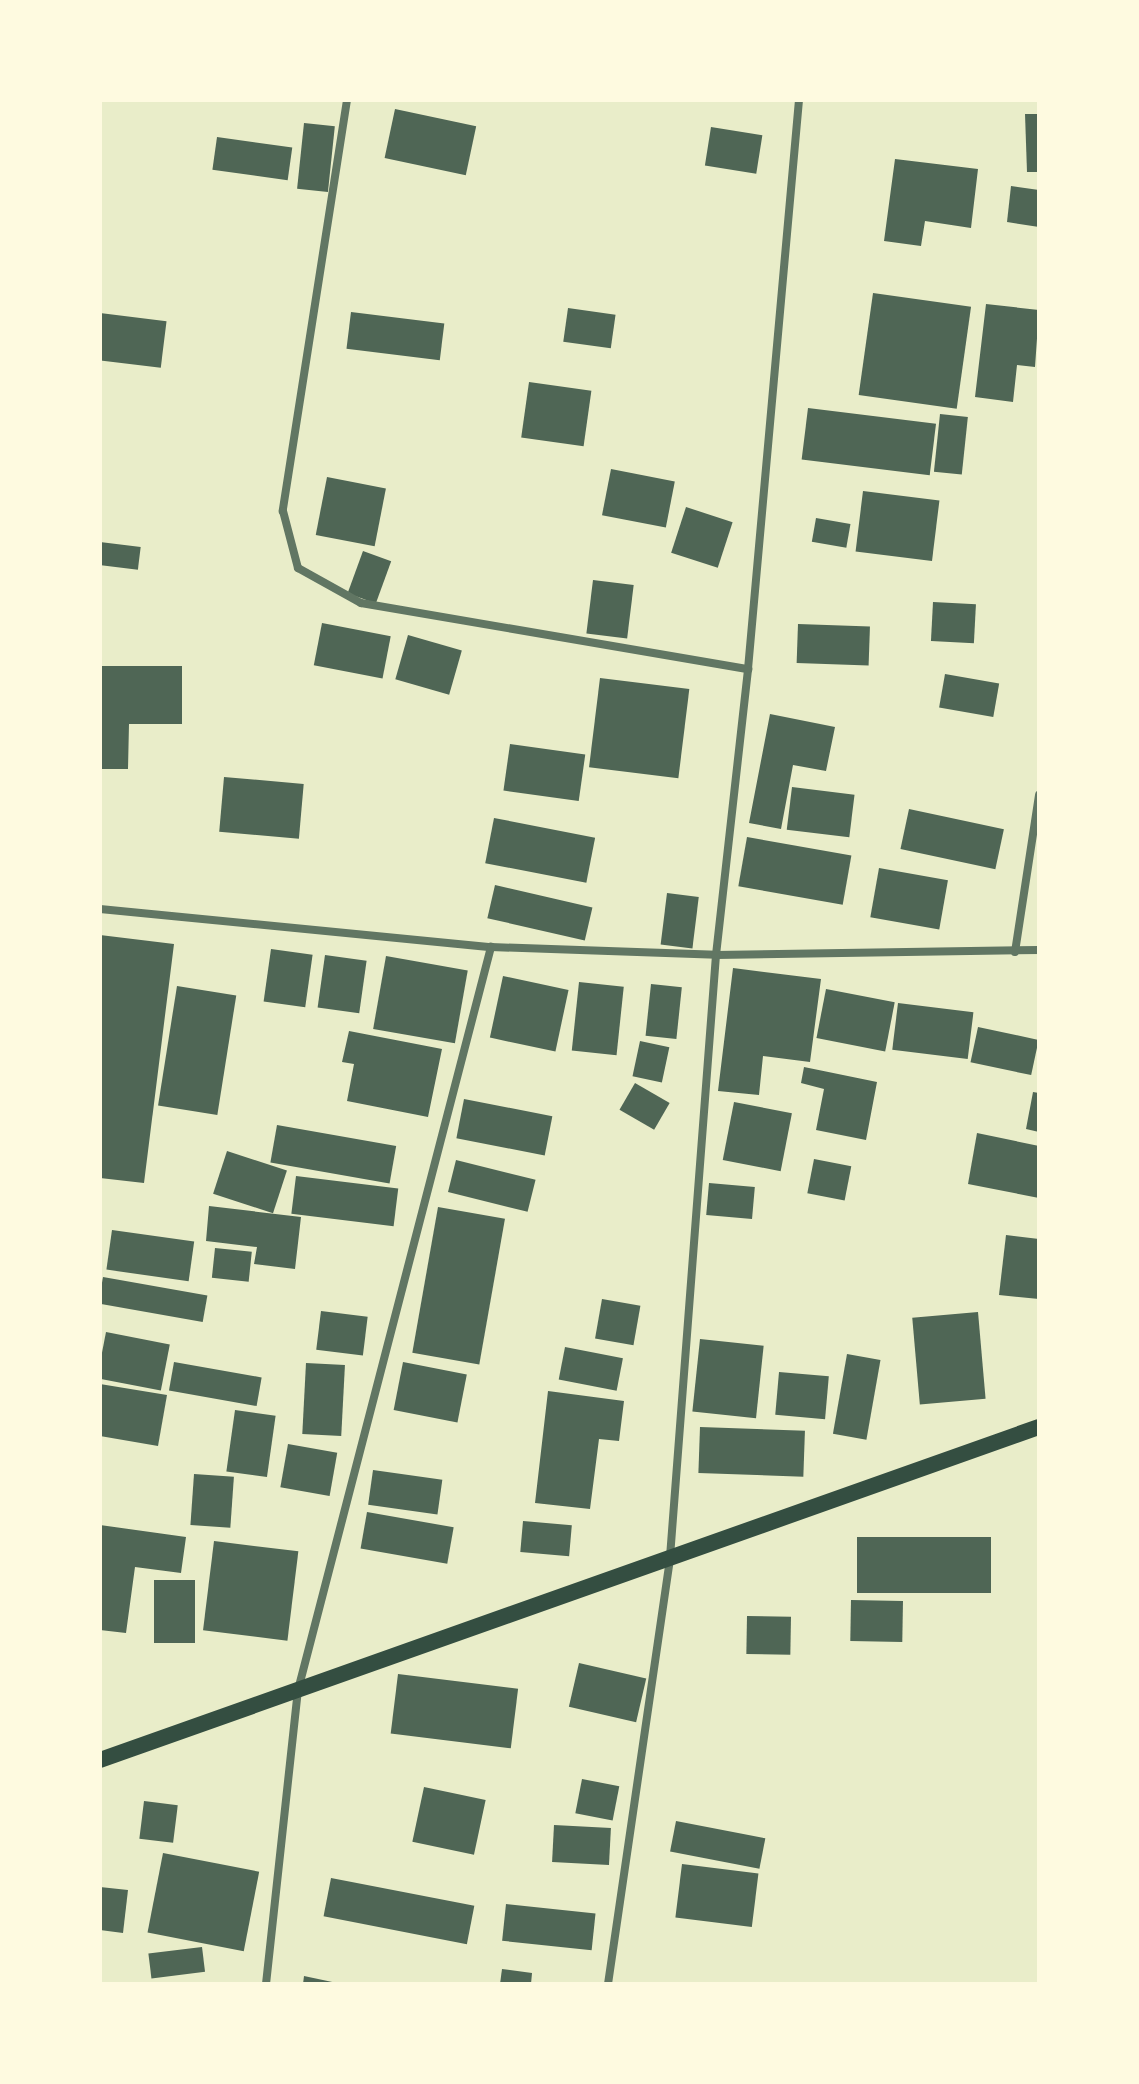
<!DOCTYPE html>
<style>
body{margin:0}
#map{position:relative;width:1139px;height:2084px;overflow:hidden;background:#e9edc9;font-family:Mulish,sans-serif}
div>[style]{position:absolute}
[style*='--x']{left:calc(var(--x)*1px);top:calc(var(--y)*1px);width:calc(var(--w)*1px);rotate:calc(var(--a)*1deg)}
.building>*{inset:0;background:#4f6655;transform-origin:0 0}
.minor>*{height:8px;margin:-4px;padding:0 4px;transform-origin:4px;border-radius:4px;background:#617663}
.secondary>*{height:16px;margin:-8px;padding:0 8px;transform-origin:8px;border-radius:8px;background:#344e41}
span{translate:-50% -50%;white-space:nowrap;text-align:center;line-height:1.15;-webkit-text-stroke:8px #fefae0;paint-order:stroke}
.frame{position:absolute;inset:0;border:102px solid #fefae0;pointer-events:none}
</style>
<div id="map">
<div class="building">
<div style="left:395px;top:109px;width:83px;height:50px;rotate:12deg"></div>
<div style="clip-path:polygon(1025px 114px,1039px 114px,1039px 172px,1027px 172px)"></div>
<div style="left:304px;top:123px;width:31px;height:66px;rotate:6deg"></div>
<div style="left:711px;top:127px;width:52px;height:39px;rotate:9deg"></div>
<div style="left:217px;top:137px;width:76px;height:33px;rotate:8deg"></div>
<div style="clip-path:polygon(895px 159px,978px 169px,971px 228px,925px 221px,921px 246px,884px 241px)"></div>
<div style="clip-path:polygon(1011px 186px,1039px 190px,1039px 227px,1007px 222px)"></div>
<div style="left:873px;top:293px;width:99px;height:103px;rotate:8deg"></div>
<div style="clip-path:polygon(986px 304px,1039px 310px,1035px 367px,1017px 365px,1013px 402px,975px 397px)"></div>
<div style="left:568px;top:308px;width:48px;height:34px;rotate:8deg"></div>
<div style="left:351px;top:312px;width:94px;height:37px;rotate:7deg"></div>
<div style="left:100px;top:313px;width:67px;height:47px;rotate:7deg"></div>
<div style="left:529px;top:382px;width:63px;height:56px;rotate:8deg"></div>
<div style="left:808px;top:408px;width:129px;height:52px;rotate:7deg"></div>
<div style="left:940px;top:414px;width:28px;height:58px;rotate:6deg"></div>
<div style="left:611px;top:469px;width:65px;height:47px;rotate:11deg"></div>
<div style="left:327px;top:477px;width:60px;height:59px;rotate:11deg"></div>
<div style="left:863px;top:491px;width:77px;height:61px;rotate:7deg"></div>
<div style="left:686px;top:507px;width:49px;height:48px;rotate:18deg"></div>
<div style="left:816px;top:518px;width:35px;height:24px;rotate:10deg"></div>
<div style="left:100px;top:542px;width:41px;height:23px;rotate:7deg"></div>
<div style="left:363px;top:551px;width:30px;height:45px;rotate:20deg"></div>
<div style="left:593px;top:580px;width:41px;height:54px;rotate:7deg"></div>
<div style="left:933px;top:602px;width:43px;height:39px;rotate:3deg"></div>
<div style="left:322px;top:623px;width:70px;height:43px;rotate:11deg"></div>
<div style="left:798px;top:624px;width:72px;height:39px;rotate:2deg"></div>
<div style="left:408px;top:635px;width:56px;height:46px;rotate:16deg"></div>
<div style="clip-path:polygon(100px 666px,182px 666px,182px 724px,129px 724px,128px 769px,100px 769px)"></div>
<div style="left:945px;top:674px;width:55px;height:34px;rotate:10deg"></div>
<div style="left:600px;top:678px;width:90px;height:90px;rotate:7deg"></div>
<div style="clip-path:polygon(770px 714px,835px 727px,826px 771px,793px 765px,781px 829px,749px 823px)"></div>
<div style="left:510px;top:744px;width:76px;height:47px;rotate:8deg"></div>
<div style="left:224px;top:777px;width:80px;height:55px;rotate:5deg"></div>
<div style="left:792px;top:787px;width:63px;height:43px;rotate:7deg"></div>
<div style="left:909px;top:809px;width:97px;height:41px;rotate:12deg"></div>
<div style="left:494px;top:818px;width:103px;height:46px;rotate:11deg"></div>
<div style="left:747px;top:837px;width:106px;height:50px;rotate:10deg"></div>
<div style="left:879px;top:868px;width:70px;height:50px;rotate:10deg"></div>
<div style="left:495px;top:885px;width:100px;height:34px;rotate:13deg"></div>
<div style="left:667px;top:893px;width:32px;height:52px;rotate:7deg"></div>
<div style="clip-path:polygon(100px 935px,174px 944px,144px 1183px,100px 1178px)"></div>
<div style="left:271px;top:949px;width:42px;height:53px;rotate:8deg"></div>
<div style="left:325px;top:955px;width:42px;height:53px;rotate:8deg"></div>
<div style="left:386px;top:956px;width:83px;height:74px;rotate:10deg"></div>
<div style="clip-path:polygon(733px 968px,821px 979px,810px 1062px,763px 1056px,759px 1095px,718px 1091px)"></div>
<div style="left:503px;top:976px;width:67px;height:63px;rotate:12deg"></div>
<div style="left:579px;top:982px;width:45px;height:69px;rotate:6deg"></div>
<div style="left:651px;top:984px;width:31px;height:52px;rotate:6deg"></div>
<div style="left:177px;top:986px;width:60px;height:121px;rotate:9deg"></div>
<div style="left:826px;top:989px;width:70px;height:50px;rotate:11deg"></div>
<div style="left:898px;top:1003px;width:76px;height:47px;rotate:7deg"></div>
<div style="left:978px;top:1027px;width:62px;height:36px;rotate:12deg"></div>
<div style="clip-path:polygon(349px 1031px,442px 1049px,428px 1117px,347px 1101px,354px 1064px,342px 1062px)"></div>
<div style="left:640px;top:1041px;width:30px;height:36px;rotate:12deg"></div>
<div style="clip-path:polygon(804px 1067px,877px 1082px,866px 1140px,816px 1130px,824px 1089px,801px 1083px)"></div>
<div style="left:635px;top:1083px;width:40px;height:31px;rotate:30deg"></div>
<div style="clip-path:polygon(1033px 1092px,1039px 1093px,1039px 1132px,1026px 1129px)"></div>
<div style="left:464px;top:1099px;width:90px;height:40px;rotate:11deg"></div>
<div style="left:734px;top:1102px;width:59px;height:59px;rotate:11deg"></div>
<div style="left:277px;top:1125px;width:121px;height:38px;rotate:10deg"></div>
<div style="clip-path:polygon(977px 1133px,1039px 1146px,1039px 1198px,968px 1184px)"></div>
<div style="left:227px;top:1151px;width:63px;height:45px;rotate:18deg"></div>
<div style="left:814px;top:1159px;width:38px;height:35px;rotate:11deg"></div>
<div style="left:456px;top:1160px;width:82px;height:33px;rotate:14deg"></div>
<div style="left:296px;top:1176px;width:103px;height:38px;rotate:7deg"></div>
<div style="left:709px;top:1183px;width:46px;height:32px;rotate:5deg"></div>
<div style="clip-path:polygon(209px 1206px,301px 1217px,295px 1269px,254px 1264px,257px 1247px,206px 1241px)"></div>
<div style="left:438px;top:1207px;width:68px;height:148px;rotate:10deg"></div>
<div style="left:112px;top:1230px;width:83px;height:40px;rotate:8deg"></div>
<div style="clip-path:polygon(1006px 1235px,1039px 1239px,1039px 1299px,999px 1295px)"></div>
<div style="left:215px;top:1248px;width:37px;height:30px;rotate:6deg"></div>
<div style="left:103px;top:1277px;width:106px;height:27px;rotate:10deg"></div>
<div style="left:602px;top:1299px;width:39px;height:40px;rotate:10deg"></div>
<div style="left:321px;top:1311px;width:47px;height:39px;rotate:7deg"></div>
<div style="left:978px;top:1312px;width:87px;height:66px;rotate:85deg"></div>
<div style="left:106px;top:1332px;width:65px;height:47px;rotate:11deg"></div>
<div style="left:700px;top:1339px;width:64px;height:73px;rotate:6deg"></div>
<div style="left:565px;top:1347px;width:59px;height:33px;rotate:11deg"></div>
<div style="left:847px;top:1354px;width:34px;height:81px;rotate:10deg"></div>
<div style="left:174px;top:1362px;width:89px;height:29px;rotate:10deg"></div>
<div style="left:403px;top:1362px;width:65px;height:49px;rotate:11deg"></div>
<div style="left:306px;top:1363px;width:39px;height:71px;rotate:3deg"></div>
<div style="left:779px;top:1372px;width:50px;height:43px;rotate:5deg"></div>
<div style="clip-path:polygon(100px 1384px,167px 1395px,158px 1446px,100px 1436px)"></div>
<div style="clip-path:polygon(548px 1391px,624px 1401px,619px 1441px,599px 1439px,590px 1509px,535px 1503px)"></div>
<div style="left:235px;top:1410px;width:41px;height:62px;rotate:8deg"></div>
<div style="left:700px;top:1427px;width:105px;height:46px;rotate:2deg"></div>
<div style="left:288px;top:1444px;width:50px;height:44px;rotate:10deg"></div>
<div style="left:373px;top:1470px;width:70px;height:35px;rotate:8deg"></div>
<div style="left:194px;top:1474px;width:40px;height:51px;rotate:4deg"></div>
<div style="left:367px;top:1512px;width:88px;height:37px;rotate:10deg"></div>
<div style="left:523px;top:1521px;width:49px;height:31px;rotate:5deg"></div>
<div style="clip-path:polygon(100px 1525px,186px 1537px,181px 1573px,135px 1567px,126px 1633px,100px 1630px)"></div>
<div style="left:991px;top:1537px;width:56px;height:134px;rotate:90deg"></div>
<div style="left:214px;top:1541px;width:85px;height:90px;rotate:7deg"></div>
<div style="left:154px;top:1580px;width:41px;height:63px"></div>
<div style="left:851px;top:1600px;width:52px;height:41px;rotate:1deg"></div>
<div style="left:747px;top:1616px;width:44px;height:38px;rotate:1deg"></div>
<div style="left:579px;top:1663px;width:69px;height:45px;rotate:13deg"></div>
<div style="left:398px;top:1674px;width:121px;height:60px;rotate:7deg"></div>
<div style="left:582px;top:1779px;width:38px;height:35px;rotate:11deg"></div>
<div style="left:424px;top:1787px;width:63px;height:56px;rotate:12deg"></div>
<div style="left:144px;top:1801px;width:34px;height:38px;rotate:7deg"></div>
<div style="left:676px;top:1821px;width:91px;height:31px;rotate:11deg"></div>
<div style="left:554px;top:1825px;width:57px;height:37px;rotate:3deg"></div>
<div style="left:163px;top:1853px;width:98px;height:81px;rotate:11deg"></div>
<div style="left:682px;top:1864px;width:77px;height:54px;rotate:7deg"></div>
<div style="left:331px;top:1878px;width:146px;height:39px;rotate:11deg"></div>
<div style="clip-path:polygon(100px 1887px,128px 1890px,123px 1933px,100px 1930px)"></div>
<div style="left:506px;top:1904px;width:90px;height:37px;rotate:6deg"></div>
<div style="left:202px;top:1947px;width:25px;height:54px;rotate:83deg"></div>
<div style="clip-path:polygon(502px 1969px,532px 1973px,531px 1984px,500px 1984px)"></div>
<div style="clip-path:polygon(304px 1976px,337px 1983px,337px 1984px,303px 1984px)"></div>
</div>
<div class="minor">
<div style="--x:347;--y:100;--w:416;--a:98.9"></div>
<div style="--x:283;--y:511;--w:59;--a:75.3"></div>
<div style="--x:298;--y:568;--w:72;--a:29.1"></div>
<div style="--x:361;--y:603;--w:393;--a:9.7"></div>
<div style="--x:100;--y:909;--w:393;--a:5.6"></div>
<div style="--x:1015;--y:952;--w:159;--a:-81.3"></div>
<div style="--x:266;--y:1984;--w:296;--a:-83.8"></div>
<div style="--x:298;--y:1690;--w:768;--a:-75.44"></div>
<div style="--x:491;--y:947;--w:225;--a:2"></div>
<div style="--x:716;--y:955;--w:323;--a:-0.9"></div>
<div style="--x:608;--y:1984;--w:431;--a:-81.7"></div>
<div style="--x:670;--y:1557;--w:604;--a:-85.63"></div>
<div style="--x:716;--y:955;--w:288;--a:-83.6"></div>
<div style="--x:748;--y:669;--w:571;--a:-84.88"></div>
</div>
<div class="secondary">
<div style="--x:100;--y:1760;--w:996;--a:-19.53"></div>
</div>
<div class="frame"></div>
</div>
